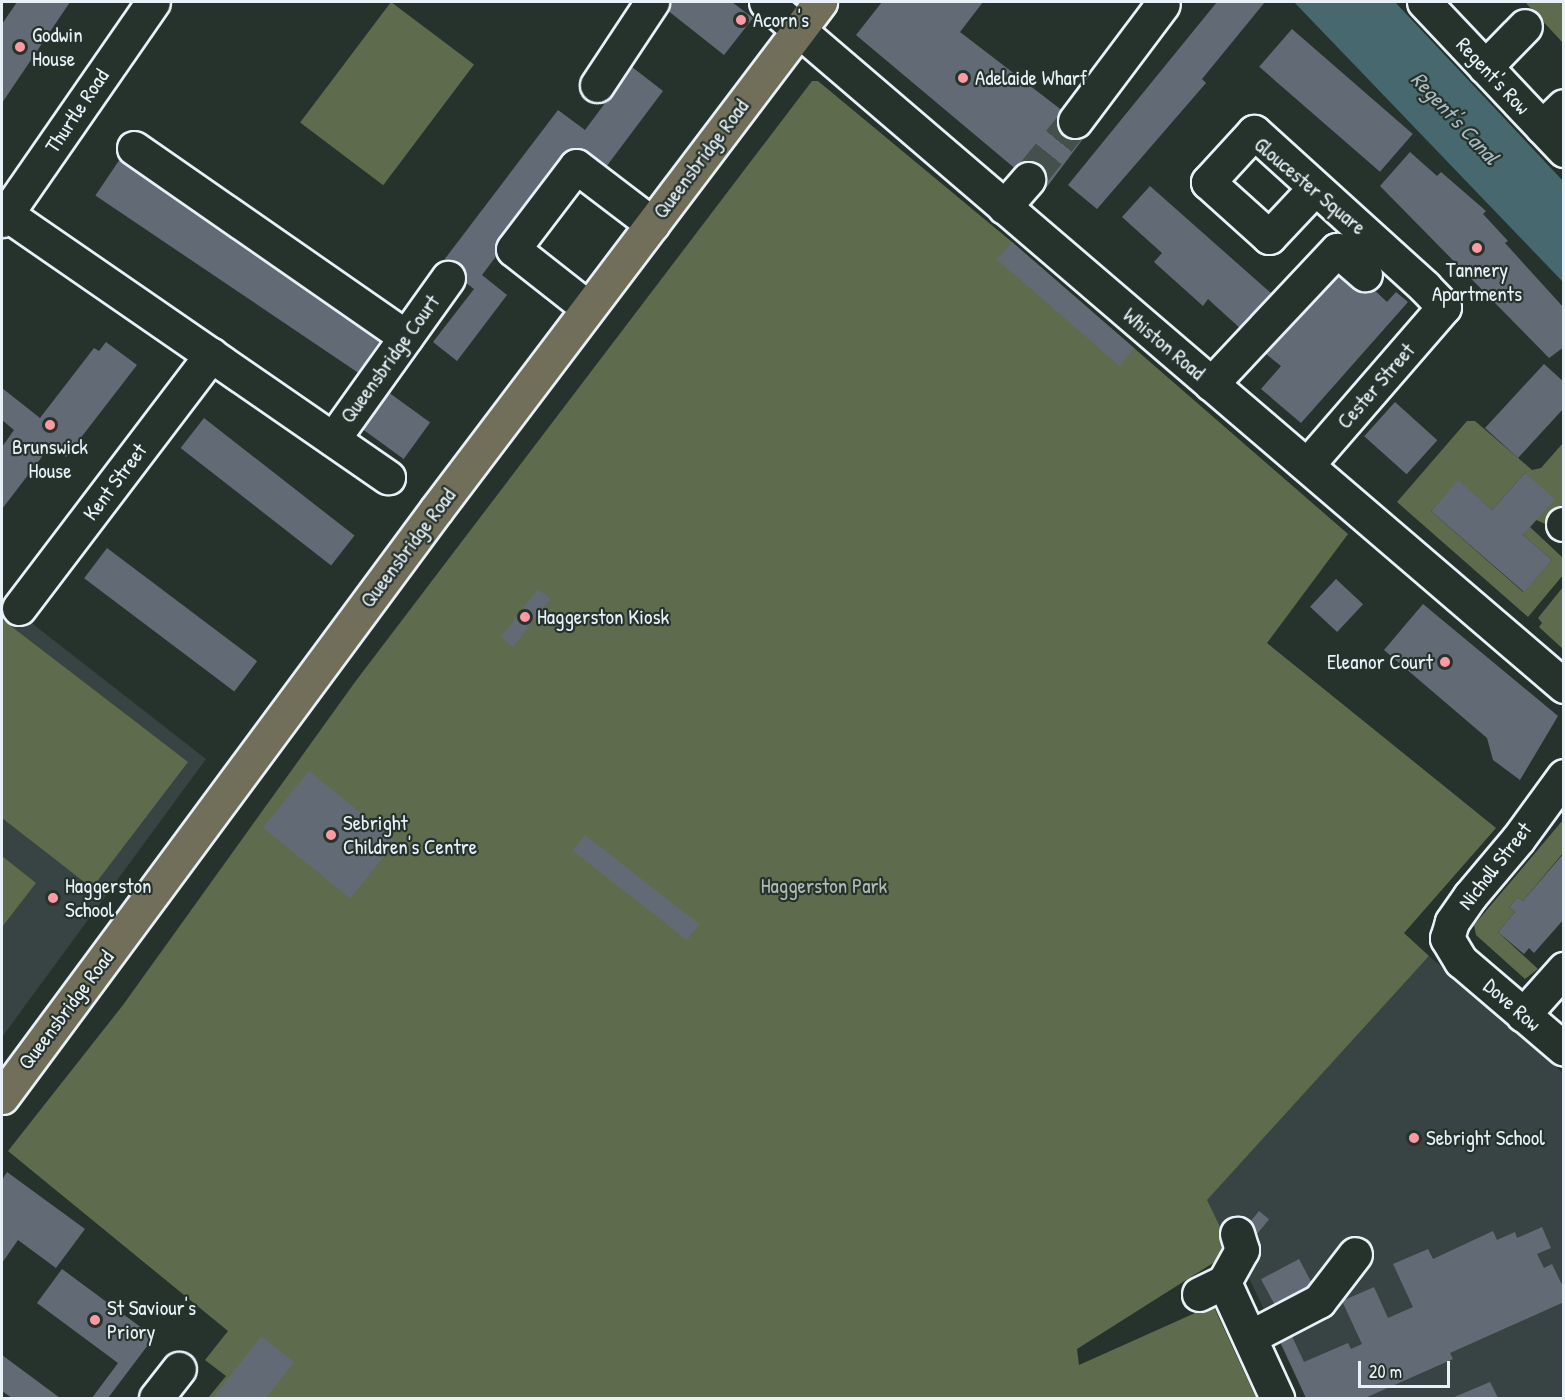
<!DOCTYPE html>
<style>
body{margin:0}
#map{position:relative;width:1565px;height:1400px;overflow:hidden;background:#26332d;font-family:"Patrick Hand",sans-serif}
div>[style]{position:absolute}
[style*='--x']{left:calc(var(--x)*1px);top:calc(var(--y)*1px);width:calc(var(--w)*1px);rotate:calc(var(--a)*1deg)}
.built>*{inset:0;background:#384443}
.green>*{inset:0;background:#5e6b4c;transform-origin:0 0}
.water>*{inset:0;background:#47686e}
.building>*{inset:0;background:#626b75;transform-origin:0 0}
.minor-tunnel>*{height:33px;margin-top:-16.5px;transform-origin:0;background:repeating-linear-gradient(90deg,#43504b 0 33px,transparent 0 49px)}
.roads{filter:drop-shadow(2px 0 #e8f1f8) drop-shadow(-2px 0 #e8f1f8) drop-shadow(0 2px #e8f1f8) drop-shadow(0 -2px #e8f1f8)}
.minor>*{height:33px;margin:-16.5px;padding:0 16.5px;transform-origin:16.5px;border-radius:16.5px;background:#26332d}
.major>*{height:33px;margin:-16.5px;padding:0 16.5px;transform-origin:16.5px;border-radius:16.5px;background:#716e59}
.dots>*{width:16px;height:16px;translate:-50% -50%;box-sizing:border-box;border:3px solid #26332d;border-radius:50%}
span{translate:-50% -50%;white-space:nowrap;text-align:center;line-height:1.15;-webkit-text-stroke:4.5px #26332d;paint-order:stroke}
.poi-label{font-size:21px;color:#e8f1f8}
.left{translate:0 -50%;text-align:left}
.right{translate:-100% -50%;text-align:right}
.street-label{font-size:21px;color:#e8f1f8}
.park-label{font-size:21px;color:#b1bbb3}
.water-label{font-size:22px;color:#a8bac1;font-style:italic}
.frame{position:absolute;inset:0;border:3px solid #e8f1f8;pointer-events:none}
.scale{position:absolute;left:1358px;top:1361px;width:92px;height:27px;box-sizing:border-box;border:3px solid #e8f1f8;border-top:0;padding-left:8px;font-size:18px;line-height:21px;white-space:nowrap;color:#e8f1f8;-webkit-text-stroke:4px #26332d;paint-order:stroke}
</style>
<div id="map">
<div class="built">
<div style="clip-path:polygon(2px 600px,206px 759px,2px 1037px)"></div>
<div style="clip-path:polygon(1429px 956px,1563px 1073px,1563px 1398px,1306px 1398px,1249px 1278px,1254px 1237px,1229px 1242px,1206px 1200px)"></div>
</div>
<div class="green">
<div style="left:391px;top:2px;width:104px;height:151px;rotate:37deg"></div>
<div style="clip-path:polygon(1525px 2px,1563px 2px,1563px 43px)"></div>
<div style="clip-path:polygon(812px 81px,818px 81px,1012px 242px,1348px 534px,1267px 643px,1496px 828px,1404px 933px,1429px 956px,1207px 1200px,1232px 1251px,1077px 1349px,1079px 1365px,1213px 1305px,1256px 1398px,208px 1398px,226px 1376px,205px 1360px,228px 1331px,8px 1151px,123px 1005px,355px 682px)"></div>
<div style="clip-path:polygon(1467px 421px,1475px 421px,1532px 470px,1541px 468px,1563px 443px,1563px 509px,1550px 526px,1536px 520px,1525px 473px,1492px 510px,1458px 481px,1431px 511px,1523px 592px,1552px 560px,1523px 535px,1530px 527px,1563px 558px,1563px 575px,1528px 617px,1397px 502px)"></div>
<div style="clip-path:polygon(1563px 587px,1563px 649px,1539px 627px,1542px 623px,1538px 618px)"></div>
<div style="clip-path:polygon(3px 620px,188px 762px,92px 888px,2px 818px)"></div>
<div style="clip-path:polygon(1563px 820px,1563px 853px,1523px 901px,1518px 897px,1509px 907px,1515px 912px,1498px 932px,1538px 969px,1525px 979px,1476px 935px,1474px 925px)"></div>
<div style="clip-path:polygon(2px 856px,36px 883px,2px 927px)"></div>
</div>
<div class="water">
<div style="clip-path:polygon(1294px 2px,1395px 2px,1563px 181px,1563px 282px)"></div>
</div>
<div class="building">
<div style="clip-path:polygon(17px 2px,70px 2px,2px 103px,2px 24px)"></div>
<div style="clip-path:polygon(657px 2px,732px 2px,753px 18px,724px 55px)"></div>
<div style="clip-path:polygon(882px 2px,983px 2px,960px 32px,1089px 131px,1043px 192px,856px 35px)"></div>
<div style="clip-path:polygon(1217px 2px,1265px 2px,1202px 79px,1206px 83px,1097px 209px,1068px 185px)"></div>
<div style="left:1292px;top:29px;width:160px;height:50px;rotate:41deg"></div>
<div style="clip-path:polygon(632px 67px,663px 91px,600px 175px,573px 154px,482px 275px,507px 295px,457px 361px,433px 342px,474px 289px,441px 264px,558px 110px,585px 130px)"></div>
<div style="clip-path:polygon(1410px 152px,1437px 176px,1441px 172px,1486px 211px,1483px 214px,1508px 241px,1505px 243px,1564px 308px,1564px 347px,1549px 358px,1380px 186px)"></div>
<div style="left:120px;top:159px;width:317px;height:44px;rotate:34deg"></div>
<div style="clip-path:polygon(1150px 186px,1273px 295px,1242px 330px,1208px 299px,1203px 306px,1154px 262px,1162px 253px,1122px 217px)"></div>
<div style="left:1012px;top:242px;width:162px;height:23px;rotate:41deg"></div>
<div style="clip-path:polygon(1334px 267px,1363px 294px,1370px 286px,1387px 302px,1396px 292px,1408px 302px,1301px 423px,1261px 389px,1281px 366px,1261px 350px)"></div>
<div style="clip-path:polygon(106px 342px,137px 365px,66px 457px,51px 445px,2px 509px,2px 447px,14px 430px,2px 420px,2px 388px,40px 418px,94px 348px,99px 351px)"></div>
<div style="clip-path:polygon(1544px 364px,1564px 382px,1564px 408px,1518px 458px,1485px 428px)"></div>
<div style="left:384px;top:389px;width:57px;height:45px;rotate:36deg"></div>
<div style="left:1395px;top:402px;width:57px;height:46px;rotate:42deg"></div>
<div style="left:204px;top:418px;width:191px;height:38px;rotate:38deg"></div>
<div style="clip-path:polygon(1525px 473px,1555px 499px,1523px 535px,1552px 560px,1524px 592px,1431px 511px,1458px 480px,1492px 510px)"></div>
<div style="left:107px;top:548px;width:188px;height:38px;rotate:37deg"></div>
<div style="left:1336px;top:579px;width:37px;height:38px;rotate:43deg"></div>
<div style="left:538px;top:589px;width:16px;height:61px;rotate:38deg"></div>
<div style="clip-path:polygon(1423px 604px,1558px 716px,1520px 780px,1493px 760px,1487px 738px,1384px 650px)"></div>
<div style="left:309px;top:771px;width:112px;height:73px;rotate:39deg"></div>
<div style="left:585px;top:835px;width:145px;height:20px;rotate:38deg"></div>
<div style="clip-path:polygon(1564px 853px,1564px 919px,1534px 953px,1529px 948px,1524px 954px,1498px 932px,1515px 912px,1509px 907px,1518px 897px,1523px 901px)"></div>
<div style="clip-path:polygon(7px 1172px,85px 1229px,56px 1268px,18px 1240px,2px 1263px,2px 1180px)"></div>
<div style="left:1259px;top:1211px;width:13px;height:22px;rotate:39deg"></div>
<div style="clip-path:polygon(1542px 1227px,1551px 1248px,1537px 1254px,1544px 1268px,1552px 1264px,1564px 1289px,1564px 1302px,1450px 1353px,1453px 1359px,1365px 1398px,1306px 1398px,1278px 1337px,1290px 1332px,1304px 1362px,1348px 1343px,1351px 1349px,1362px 1344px,1342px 1301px,1374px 1287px,1388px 1318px,1413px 1307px,1393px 1264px,1428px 1249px,1433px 1259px,1493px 1231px,1497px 1240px,1515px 1232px,1517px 1238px)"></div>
<div style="left:1299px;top:1259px;width:34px;height:43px;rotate:62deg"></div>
<div style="clip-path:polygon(62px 1269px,154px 1337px,108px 1398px,92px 1398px,118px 1363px,37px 1303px)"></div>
<div style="clip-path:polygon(261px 1336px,294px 1362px,266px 1398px,213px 1398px)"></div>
<div style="clip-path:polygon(2px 1355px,60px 1398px,12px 1398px,2px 1391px)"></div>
<div style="clip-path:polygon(1490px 1382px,1498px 1398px,1452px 1398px)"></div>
</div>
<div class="minor-tunnel">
<div style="--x:1028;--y:179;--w:75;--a:-51"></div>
</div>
<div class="roads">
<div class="minor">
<div style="--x:766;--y:2;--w:1051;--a:40.6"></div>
<div style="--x:1424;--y:2;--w:204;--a:46.6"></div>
<div style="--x:1485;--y:67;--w:57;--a:-45.7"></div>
<div style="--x:597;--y:85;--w:100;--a:-56.5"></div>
<div style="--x:1075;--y:121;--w:146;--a:-53.1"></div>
<div style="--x:1542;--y:127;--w:30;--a:-44"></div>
<div style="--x:134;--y:148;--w:331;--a:34.8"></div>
<div style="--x:1004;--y:207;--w:37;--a:-49"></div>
<div style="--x:2;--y:211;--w:469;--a:34.6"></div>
<div style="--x:2;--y:220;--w:265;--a:-55.3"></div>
<div style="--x:588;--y:308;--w:95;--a:-141.8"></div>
<div style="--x:513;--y:249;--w:104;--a:-52.8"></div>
<div style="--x:576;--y:166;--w:96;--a:37.3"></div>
<div style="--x:1211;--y:384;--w:184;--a:-46.8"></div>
<div style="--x:1337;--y:250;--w:37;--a:41"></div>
<div style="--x:333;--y:439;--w:198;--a:-54.5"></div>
<div style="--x:1307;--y:465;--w:209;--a:-49.1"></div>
<div style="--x:1444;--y:307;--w:28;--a:-134"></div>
<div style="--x:1425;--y:287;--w:231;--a:-137.8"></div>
<div style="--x:1254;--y:132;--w:68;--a:132.6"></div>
<div style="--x:1208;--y:182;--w:82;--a:42"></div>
<div style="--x:1269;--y:237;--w:67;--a:-46.8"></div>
<div style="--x:1563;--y:524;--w:1;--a:0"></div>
<div style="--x:19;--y:608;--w:318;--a:-52.8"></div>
<div style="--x:1564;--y:776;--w:78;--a:126.1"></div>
<div style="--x:1518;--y:839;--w:75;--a:130.1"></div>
<div style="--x:1470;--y:896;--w:32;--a:125"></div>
<div style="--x:1452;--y:922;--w:17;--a:107"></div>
<div style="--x:1447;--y:938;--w:27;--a:59"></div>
<div style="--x:1461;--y:961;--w:135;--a:40.5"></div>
<div style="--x:1523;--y:1015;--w:62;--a:-48.3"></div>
<div style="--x:1224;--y:1282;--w:37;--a:-61"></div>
<div style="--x:1242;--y:1250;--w:17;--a:-107"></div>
<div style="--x:1199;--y:1294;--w:28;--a:-26"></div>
<div style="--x:1224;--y:1282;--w:128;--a:65.4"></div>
<div style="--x:1250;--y:1337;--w:78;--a:-27.6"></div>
<div style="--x:1319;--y:1301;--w:59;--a:-52.5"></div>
<div style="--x:156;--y:1398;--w:37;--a:-52"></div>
</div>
<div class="major">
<div style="--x:2;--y:1097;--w:730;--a:-53.52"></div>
<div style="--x:436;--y:510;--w:637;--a:-52.91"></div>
</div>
</div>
<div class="dots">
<div style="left:741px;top:20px;background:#ff9aa2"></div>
<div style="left:20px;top:47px;background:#ff9aa2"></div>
<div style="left:963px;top:78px;background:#ff9aa2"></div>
<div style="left:1477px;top:248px;background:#ff9aa2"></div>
<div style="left:50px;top:425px;background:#ff9aa2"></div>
<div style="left:525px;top:617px;background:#ff9aa2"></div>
<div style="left:1445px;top:662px;background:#ff9aa2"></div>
<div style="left:331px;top:835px;background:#ff9aa2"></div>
<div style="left:53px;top:898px;background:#ff9aa2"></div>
<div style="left:1414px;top:1138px;background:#ff9aa2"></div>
<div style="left:95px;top:1320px;background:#ff9aa2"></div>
</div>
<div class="poi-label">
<span class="left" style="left:753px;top:20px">Acorn's</span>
<span class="left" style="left:32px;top:47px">Godwin<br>House</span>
<span class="left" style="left:975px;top:78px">Adelaide Wharf</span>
<span style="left:1477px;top:282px">Tannery<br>Apartments</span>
<span style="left:50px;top:459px">Brunswick<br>House</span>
<span class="left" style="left:537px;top:617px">Haggerston Kiosk</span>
<span class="right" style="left:1433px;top:662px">Eleanor Court</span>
<span class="left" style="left:343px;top:835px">Sebright<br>Children's Centre</span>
<span class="left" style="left:65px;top:898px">Haggerston<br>School</span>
<span class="left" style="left:1426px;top:1138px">Sebright School</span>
<span class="left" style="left:107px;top:1320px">St Saviour's<br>Priory</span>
</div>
<div class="street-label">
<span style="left:1493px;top:76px;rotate:47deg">Regent's Row</span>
<span style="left:77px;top:111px;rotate:-56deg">Thurtle Road</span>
<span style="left:701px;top:159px;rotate:-53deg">Queensbridge Road</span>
<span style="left:1310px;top:186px;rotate:40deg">Gloucester Square</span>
<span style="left:1164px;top:344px;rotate:40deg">Whiston Road</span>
<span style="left:390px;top:359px;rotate:-54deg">Queensbridge Court</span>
<span style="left:1376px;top:386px;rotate:-49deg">Cester Street</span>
<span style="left:115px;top:482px;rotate:-53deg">Kent Street</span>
<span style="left:408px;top:548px;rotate:-53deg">Queensbridge Road</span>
<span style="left:1495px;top:866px;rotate:-52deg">Nicholl Street</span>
<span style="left:1512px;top:1005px;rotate:41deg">Dove Row</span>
<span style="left:66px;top:1010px;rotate:-53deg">Queensbridge Road</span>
</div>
<div class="park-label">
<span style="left:824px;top:886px">Haggerston Park</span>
</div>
<div class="water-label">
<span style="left:1455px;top:118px;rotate:47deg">Regent's Canal</span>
</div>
<div class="frame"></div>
<div class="scale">20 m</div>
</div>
